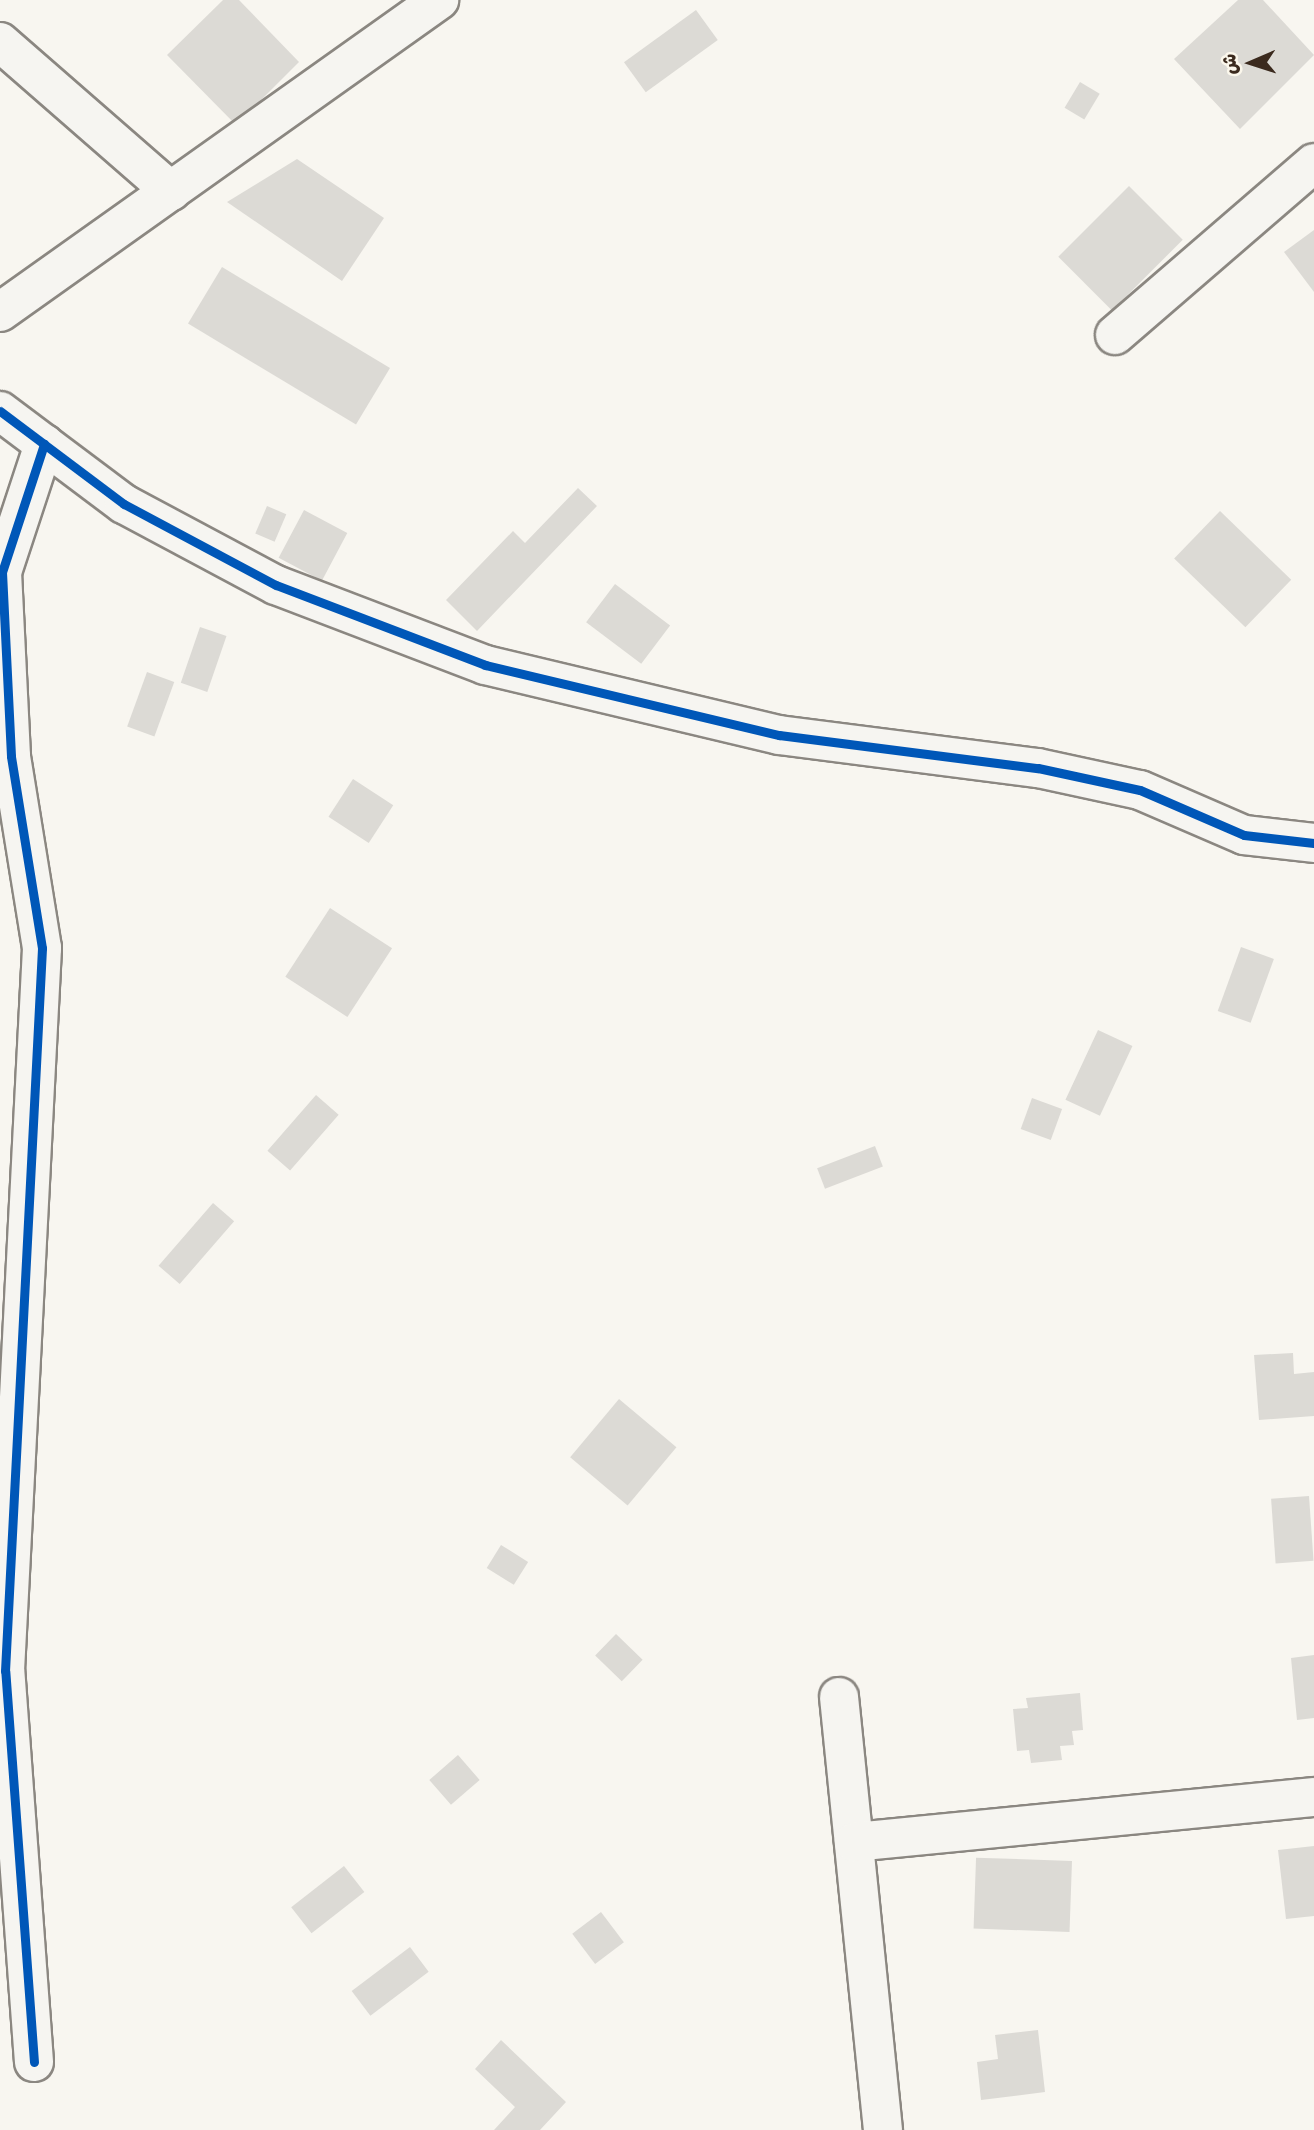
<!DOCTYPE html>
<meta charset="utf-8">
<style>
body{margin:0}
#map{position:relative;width:1314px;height:2130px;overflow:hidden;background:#f8f6f0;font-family:Caveat,"Playpen Sans Arabic",sans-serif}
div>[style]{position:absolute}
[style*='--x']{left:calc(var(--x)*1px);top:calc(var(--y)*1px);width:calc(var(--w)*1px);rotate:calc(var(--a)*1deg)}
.building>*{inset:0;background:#dcdad5;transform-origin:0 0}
.roads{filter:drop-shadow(2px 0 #8b8781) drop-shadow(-2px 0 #8b8781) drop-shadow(0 2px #8b8781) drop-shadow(0 -2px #8b8781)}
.minor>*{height:38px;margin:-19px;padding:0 19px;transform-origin:19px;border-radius:19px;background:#f6f5f1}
.cycleway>*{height:9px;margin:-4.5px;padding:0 4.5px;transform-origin:4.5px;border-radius:4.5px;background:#0057b8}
span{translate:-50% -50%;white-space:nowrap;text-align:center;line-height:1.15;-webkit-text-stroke:7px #fbf7ec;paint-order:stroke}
.north{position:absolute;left:1216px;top:28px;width:70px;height:70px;-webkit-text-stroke:5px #fbf7ec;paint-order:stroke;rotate:267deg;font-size:19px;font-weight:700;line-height:28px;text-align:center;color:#3b2a1e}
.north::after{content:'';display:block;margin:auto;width:24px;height:32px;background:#3b2a1e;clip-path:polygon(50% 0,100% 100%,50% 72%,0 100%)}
</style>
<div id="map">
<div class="building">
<div style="clip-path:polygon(223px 0,239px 0,299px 62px,236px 125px,167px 55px)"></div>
<div style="clip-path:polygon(1238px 0,1263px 0,1314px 55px,1240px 129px,1174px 59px)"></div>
<div style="left:696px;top:10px;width:37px;height:89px;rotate:54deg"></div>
<div style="left:1080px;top:82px;width:23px;height:30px;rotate:31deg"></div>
<div style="clip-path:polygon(297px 159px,384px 218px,342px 281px,227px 202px)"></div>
<div style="left:1129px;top:186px;width:76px;height:100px;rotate:45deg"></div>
<div style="clip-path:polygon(1314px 230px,1314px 292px,1284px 252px)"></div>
<div style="left:222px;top:267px;width:196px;height:66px;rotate:31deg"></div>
<div style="clip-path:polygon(578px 488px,597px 506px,477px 631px,446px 600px,513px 531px,525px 543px)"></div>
<div style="left:267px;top:506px;width:21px;height:30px;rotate:23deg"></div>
<div style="left:304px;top:510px;width:49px;height:54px;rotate:28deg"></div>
<div style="left:1220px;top:511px;width:99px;height:66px;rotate:44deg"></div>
<div style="left:615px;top:584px;width:69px;height:48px;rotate:37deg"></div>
<div style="left:200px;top:627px;width:28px;height:59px;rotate:19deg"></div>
<div style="left:147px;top:672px;width:29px;height:58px;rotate:20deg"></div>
<div style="left:353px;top:779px;width:48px;height:45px;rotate:33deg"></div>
<div style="left:330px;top:908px;width:74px;height:82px;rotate:33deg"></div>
<div style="left:1241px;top:947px;width:35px;height:68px;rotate:20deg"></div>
<div style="left:1098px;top:1030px;width:38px;height:77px;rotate:25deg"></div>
<div style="left:316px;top:1095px;width:30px;height:74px;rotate:41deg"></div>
<div style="left:1032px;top:1098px;width:32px;height:33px;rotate:20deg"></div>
<div style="left:875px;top:1146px;width:22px;height:62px;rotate:69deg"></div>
<div style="left:213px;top:1203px;width:28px;height:83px;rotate:41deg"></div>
<div style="clip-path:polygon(1293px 1353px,1294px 1374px,1314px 1372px,1314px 1416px,1259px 1420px,1254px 1355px)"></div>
<div style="left:619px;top:1399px;width:75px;height:76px;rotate:40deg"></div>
<div style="left:1309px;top:1496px;width:65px;height:38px;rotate:86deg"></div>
<div style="left:501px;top:1545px;width:32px;height:27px;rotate:32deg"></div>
<div style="left:616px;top:1634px;width:37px;height:30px;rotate:44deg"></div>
<div style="clip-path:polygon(1314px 1655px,1314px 1718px,1297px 1720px,1291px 1658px)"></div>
<div style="clip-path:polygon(1080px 1693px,1083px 1730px,1072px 1731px,1074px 1745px,1060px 1746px,1062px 1760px,1031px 1763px,1029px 1750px,1017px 1751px,1013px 1709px,1028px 1708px,1026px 1698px)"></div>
<div style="left:458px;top:1755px;width:33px;height:38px;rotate:49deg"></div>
<div style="clip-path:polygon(1314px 1846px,1314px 1916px,1286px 1919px,1278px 1850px)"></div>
<div style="left:1072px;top:1861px;width:71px;height:96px;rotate:92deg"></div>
<div style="left:344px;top:1866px;width:33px;height:67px;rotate:52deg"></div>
<div style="left:601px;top:1912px;width:38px;height:36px;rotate:53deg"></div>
<div style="left:410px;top:1947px;width:31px;height:73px;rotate:53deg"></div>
<div style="clip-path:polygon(1038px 2030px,1045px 2092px,981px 2100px,977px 2062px,998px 2059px,995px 2035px)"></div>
<div style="clip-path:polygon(501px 2040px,566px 2102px,540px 2130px,494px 2130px,515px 2107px,475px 2069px)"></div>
</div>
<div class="roads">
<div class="minor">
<div style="--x:0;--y:42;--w:227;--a:41.1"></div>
<div style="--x:0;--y:312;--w:539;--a:-35.4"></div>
<div style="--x:1115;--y:335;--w:263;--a:-40.8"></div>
<div style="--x:0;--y:411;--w:155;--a:36.9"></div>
<div style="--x:124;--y:504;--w:172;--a:28.1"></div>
<div style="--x:276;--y:585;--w:224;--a:20.9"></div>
<div style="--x:485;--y:665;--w:302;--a:13.4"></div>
<div style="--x:779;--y:735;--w:261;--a:7.3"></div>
<div style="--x:1038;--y:768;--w:104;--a:12.2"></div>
<div style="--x:1140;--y:790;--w:113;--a:23.4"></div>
<div style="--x:1244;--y:835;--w:70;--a:6.5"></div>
<div style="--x:839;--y:1697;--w:435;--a:84.2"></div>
<div style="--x:854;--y:1842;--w:462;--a:-5.6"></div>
<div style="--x:34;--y:2062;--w:392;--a:-94.2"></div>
<div style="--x:5;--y:1671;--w:724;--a:-87.07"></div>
<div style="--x:42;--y:948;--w:194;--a:-99.2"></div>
<div style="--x:11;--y:756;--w:184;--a:-92.8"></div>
<div style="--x:2;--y:572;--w:135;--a:-71.8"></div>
</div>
</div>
<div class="cycleway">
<div style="--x:0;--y:411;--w:155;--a:36.9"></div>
<div style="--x:124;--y:504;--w:172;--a:28.1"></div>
<div style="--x:276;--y:585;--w:224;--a:20.9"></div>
<div style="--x:485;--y:665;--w:302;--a:13.4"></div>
<div style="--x:779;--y:735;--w:261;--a:7.3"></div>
<div style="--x:1038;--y:768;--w:104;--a:12.2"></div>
<div style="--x:1140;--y:790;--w:113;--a:23.4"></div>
<div style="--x:1244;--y:835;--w:70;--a:6.5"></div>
<div style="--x:34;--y:2062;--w:392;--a:-94.2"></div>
<div style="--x:5;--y:1671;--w:724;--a:-87.07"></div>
<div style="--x:42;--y:948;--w:194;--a:-99.2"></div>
<div style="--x:11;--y:756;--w:184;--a:-92.8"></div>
<div style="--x:2;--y:572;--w:135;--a:-71.8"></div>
</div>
<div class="north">ش</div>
</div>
